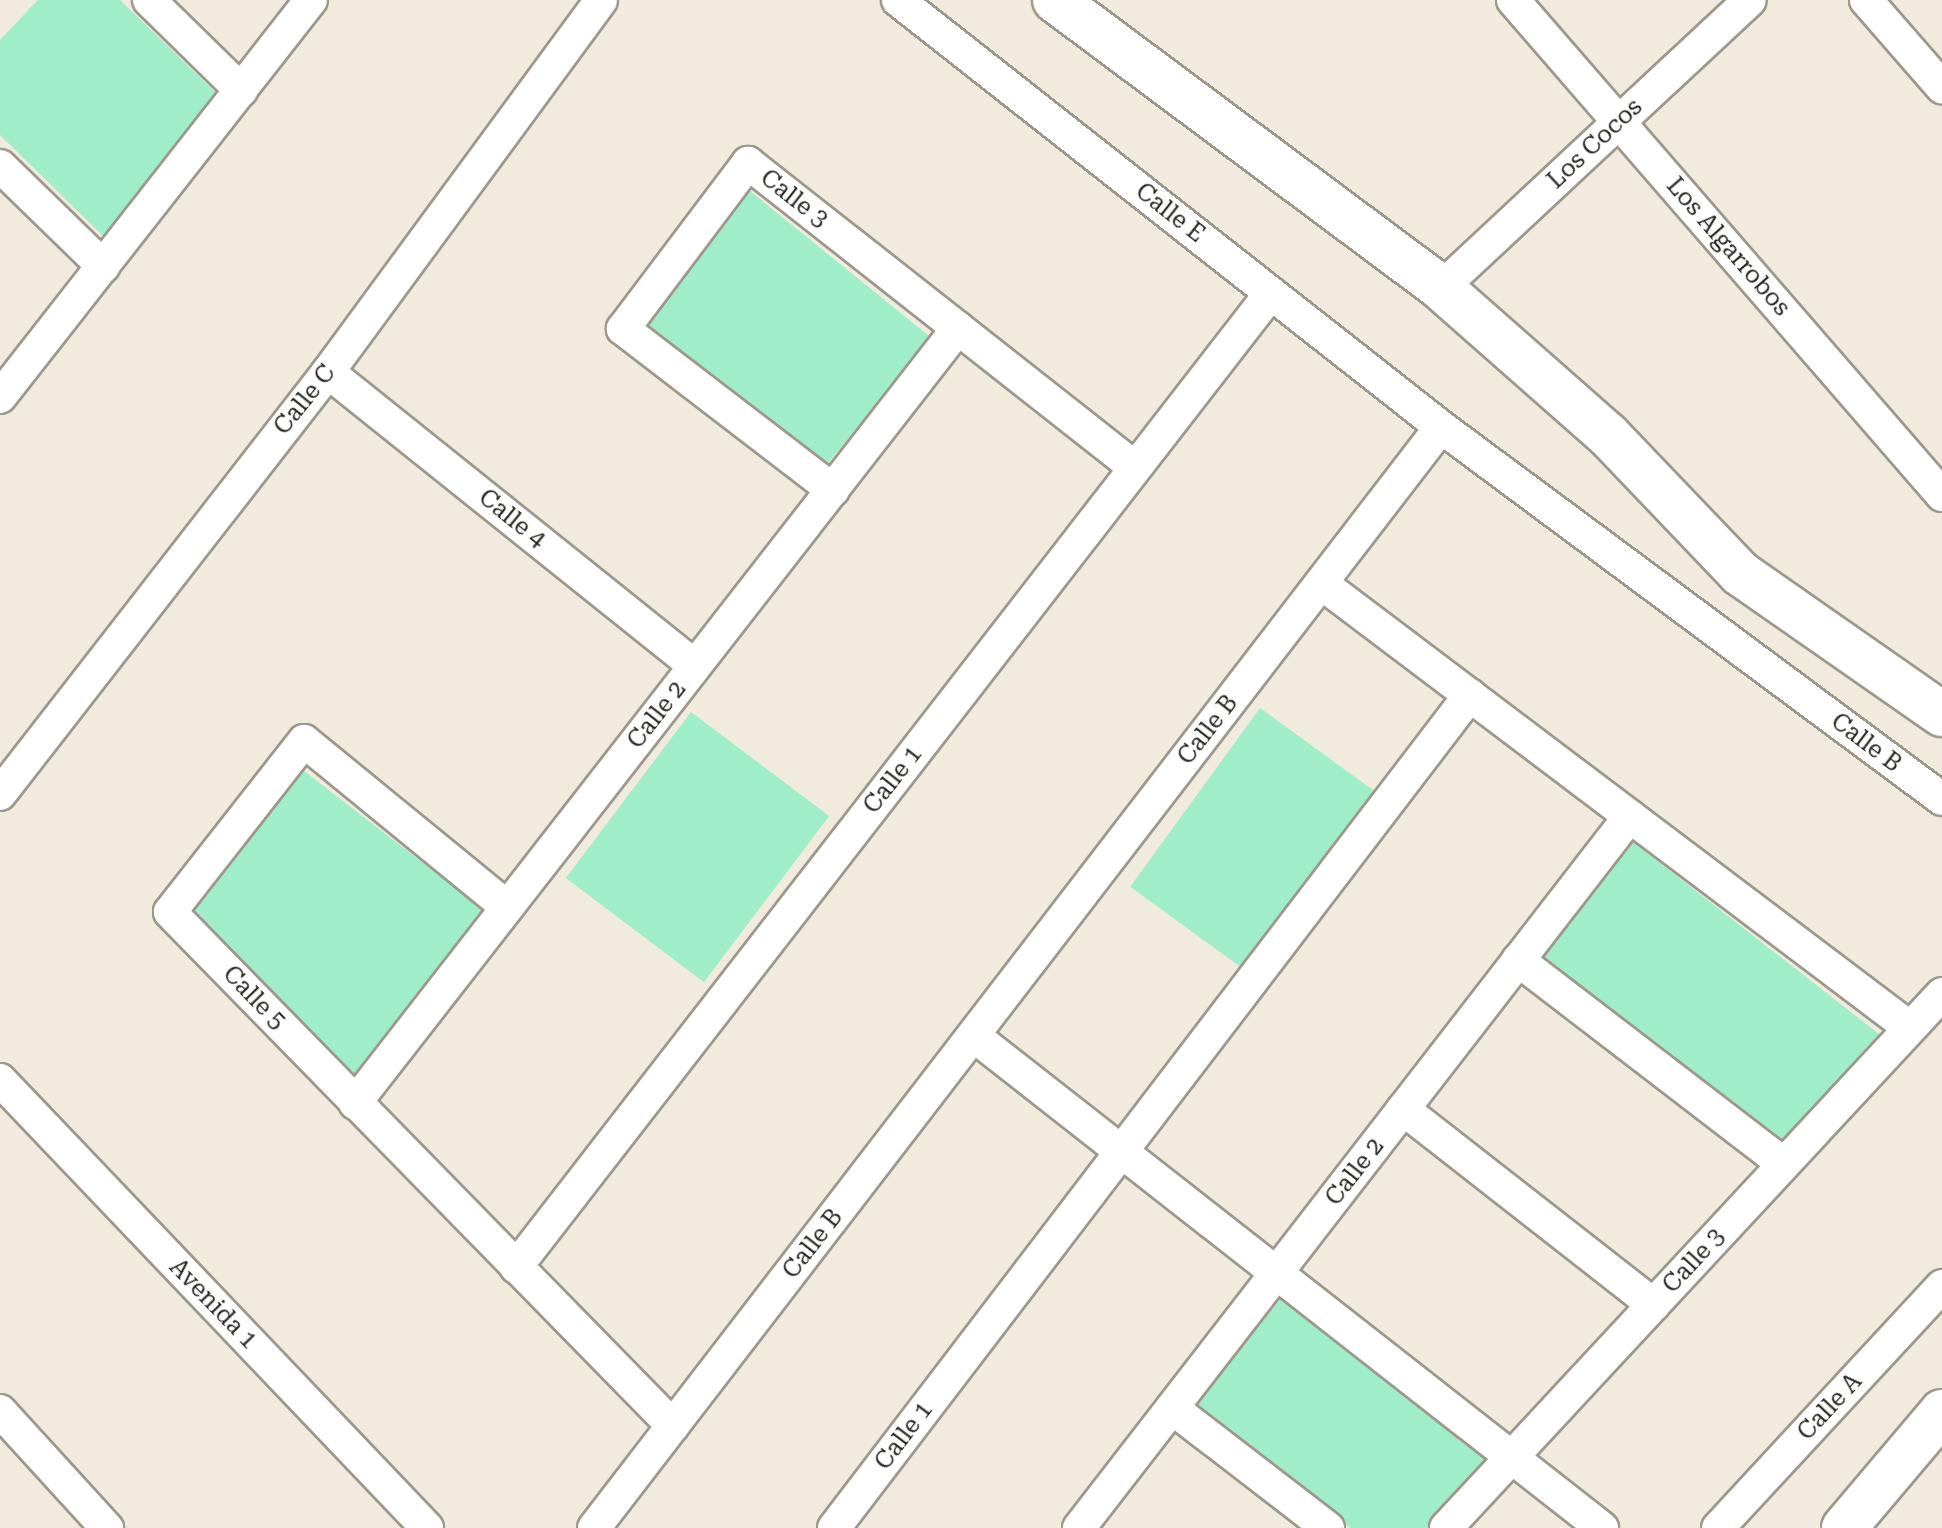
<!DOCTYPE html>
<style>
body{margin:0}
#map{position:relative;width:1942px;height:1528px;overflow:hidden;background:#f1ebde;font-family:"Roboto Serif",serif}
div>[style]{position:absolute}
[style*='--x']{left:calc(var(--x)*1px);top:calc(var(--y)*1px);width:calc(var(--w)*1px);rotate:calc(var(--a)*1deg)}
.green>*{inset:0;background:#a0edc9;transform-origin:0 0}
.roads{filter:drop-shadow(2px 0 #9e988c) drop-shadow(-2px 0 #9e988c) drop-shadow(0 2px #9e988c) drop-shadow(0 -2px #9e988c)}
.street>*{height:32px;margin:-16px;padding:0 16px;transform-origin:16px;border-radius:16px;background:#fff}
.secondary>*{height:44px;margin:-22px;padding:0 22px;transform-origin:22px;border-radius:22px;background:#fff}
span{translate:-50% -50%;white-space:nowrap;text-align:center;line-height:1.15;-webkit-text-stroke:6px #fff;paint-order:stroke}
.street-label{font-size:24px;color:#272420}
</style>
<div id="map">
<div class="green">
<div style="clip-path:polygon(38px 0,120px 0,215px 92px,105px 238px,0 135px,0 40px)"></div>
<div style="left:750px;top:191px;width:232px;height:170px;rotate:39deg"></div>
<div style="left:1260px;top:708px;width:143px;height:221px;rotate:36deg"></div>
<div style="left:691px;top:712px;width:173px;height:208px;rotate:37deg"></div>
<div style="clip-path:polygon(304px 771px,488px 913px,356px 1077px,191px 913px)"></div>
<div style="left:1632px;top:841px;width:321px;height:153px;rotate:38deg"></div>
<div style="clip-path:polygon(1286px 1293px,1498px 1455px,1429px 1528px,1350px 1528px,1191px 1405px)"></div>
</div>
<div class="roads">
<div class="street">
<div style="--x:149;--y:0;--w:129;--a:44.4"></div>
<div style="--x:898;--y:0;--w:691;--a:38.18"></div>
<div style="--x:1513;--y:0;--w:655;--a:49.09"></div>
<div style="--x:1866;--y:0;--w:116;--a:48.9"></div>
<div style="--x:0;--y:166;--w:144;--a:44.2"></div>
<div style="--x:1441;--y:288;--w:422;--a:-43"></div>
<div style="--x:328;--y:372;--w:470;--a:38.7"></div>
<div style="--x:0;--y:397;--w:504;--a:-51.93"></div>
<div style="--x:833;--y:490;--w:265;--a:-142.5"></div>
<div style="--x:623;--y:329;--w:208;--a:-53"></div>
<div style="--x:748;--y:163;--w:492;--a:38.2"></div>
<div style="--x:1321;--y:583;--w:738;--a:37.07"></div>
<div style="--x:0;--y:794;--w:534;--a:-52.14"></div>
<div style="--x:328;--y:372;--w:461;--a:-53.7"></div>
<div style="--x:507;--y:907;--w:262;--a:-140.7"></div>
<div style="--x:304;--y:741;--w:217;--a:128.1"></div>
<div style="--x:170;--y:912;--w:719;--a:45.62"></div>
<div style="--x:1518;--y:960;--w:335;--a:37.5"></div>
<div style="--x:974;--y:1036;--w:798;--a:38.08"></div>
<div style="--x:0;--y:1080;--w:619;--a:46.37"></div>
<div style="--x:355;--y:1103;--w:982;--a:-52.11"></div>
<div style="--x:1403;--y:1109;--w:318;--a:38"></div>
<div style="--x:516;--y:1267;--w:1232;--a:-52.22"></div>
<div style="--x:1172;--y:1408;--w:197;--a:37.6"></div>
<div style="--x:0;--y:1411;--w:159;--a:47.6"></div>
<div style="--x:594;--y:1528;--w:1389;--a:-52.43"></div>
<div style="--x:1441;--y:427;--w:624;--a:36.59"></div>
<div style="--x:834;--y:1528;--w:1048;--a:-52.64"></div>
<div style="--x:1079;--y:1528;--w:900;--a:-52.26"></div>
<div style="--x:1446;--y:1528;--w:729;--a:-47.11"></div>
<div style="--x:1718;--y:1528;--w:330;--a:-47.2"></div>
</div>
<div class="secondary">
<div style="--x:1055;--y:0;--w:482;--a:36.7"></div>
<div style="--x:1441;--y:288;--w:222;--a:41.4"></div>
<div style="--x:1608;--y:435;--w:192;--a:46.3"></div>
<div style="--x:1741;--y:574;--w:245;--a:34.9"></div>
<div style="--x:1844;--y:1528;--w:152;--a:-49.8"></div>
</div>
</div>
<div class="street-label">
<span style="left:1595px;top:144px;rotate:-43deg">Los Cocos</span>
<span style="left:794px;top:199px;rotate:38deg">Calle 3</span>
<span style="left:1170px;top:213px;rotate:38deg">Calle E</span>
<span style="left:1728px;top:247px;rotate:49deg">Los Algarrobos</span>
<span style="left:305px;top:400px;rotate:-51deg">Calle C</span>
<span style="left:512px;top:519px;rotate:39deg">Calle 4</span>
<span style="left:657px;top:715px;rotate:-52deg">Calle 2</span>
<span style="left:1208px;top:730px;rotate:-52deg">Calle B</span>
<span style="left:1866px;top:743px;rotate:37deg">Calle B</span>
<span style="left:893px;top:780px;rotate:-52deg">Calle 1</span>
<span style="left:254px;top:998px;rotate:46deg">Calle 5</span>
<span style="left:1355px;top:1172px;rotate:-52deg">Calle 2</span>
<span style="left:813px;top:1244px;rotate:-52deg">Calle B</span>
<span style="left:1694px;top:1261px;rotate:-47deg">Calle 3</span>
<span style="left:213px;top:1304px;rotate:46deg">Avenida 1</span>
<span style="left:1830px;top:1407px;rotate:-47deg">Calle A</span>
<span style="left:904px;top:1436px;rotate:-53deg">Calle 1</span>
</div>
</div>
